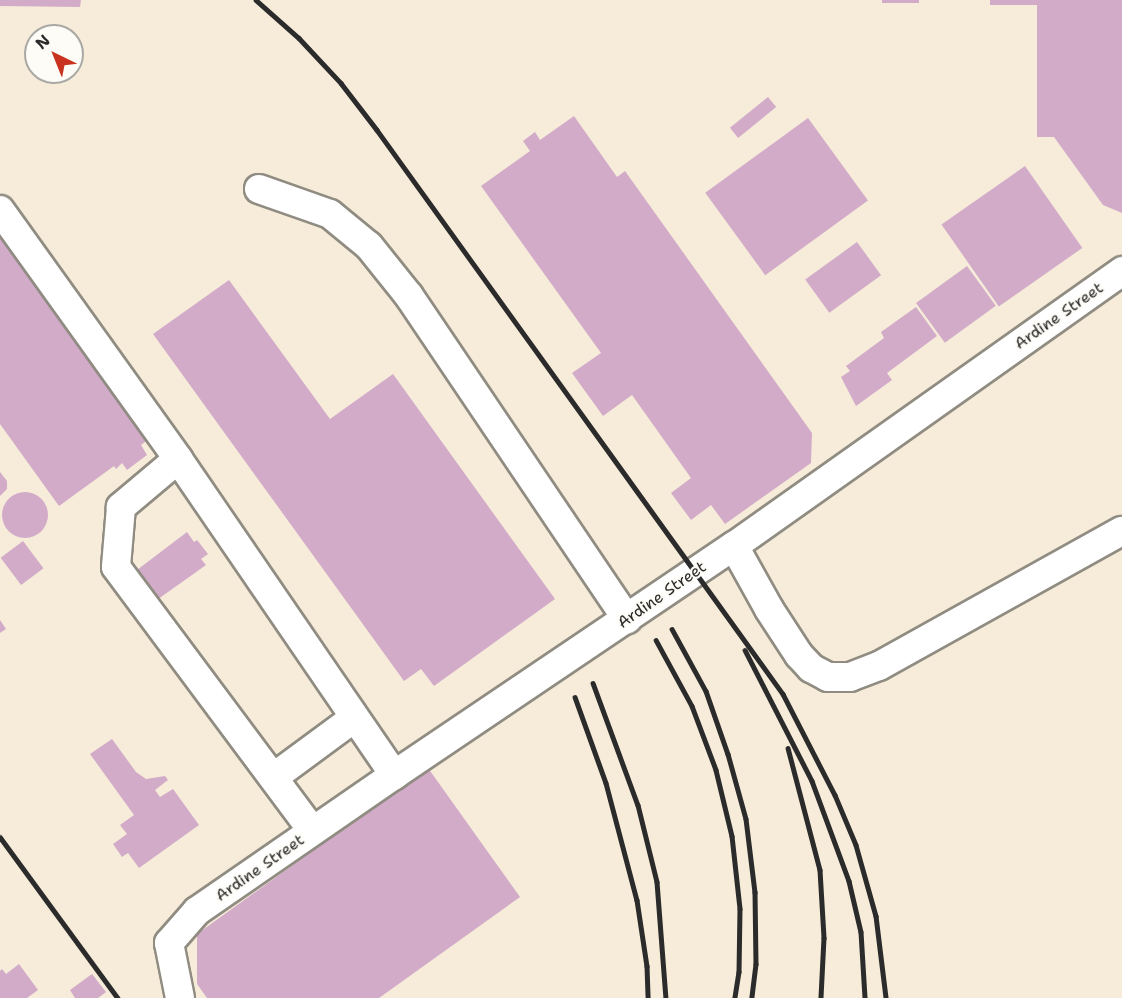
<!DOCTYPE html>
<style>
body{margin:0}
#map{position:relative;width:1122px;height:998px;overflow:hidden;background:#f6ecd9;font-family:"Shantell Sans",sans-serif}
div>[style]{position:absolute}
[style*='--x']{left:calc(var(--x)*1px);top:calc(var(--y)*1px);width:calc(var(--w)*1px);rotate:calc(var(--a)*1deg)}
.building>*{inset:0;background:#d2abc9;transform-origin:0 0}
.round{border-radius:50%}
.roads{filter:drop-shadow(2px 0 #908c82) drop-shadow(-2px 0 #908c82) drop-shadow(0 2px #908c82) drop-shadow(0 -2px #908c82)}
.minor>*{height:28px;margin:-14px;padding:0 14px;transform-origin:14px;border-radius:14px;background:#fff}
.rail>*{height:4.5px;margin:-2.25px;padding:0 2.25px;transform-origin:2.25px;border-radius:2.25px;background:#2b2b2b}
span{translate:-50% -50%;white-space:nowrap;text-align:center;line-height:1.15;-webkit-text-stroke:4.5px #fdfcf7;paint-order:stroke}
.street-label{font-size:16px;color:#2b2b2b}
.north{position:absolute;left:24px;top:24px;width:60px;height:60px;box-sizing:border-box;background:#fdfcf7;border:2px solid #a9a8a5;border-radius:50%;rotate:317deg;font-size:16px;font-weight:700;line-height:24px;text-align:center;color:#2b2b2b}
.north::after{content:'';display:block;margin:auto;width:21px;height:27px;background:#c8321e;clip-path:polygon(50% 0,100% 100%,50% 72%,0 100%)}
</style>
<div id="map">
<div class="building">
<div style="clip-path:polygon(0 0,81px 0,80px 7px,0 6px)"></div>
<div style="left:882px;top:0;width:37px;height:3px"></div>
<div style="clip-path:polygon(990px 0,1122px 0,1122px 213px,1103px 205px,1054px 137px,1037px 137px,1037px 5px,990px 5px)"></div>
<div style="left:768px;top:97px;width:13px;height:49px;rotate:51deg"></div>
<div style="clip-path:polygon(574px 116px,617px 177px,625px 171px,812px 433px,811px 463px,725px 524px,711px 505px,691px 520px,671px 493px,691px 478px,632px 395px,603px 416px,572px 373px,601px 353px,481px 186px,530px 151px,523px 141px,535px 132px,540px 140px)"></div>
<div style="left:808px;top:118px;width:102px;height:127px;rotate:54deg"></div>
<div style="left:1025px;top:166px;width:100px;height:102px;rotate:55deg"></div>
<div style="clip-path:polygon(0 232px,150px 438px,141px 445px,147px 455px,127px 470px,122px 463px,116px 469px,114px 466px,59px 506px,0 424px)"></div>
<div style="left:857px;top:242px;width:41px;height:64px;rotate:54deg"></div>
<div style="left:967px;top:266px;width:49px;height:63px;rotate:54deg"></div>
<div style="clip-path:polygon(229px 280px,330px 419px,393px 374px,555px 599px,434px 686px,421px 669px,404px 681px,153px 334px)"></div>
<div style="clip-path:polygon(916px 307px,937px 336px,887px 373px,892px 380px,856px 406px,841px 377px,850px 371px,846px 366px,884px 338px,881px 332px)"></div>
<div style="clip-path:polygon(0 472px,7px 481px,7px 489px,0 496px)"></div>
<div class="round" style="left:2px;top:492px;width:46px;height:46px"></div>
<div style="clip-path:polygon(187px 532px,194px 542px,197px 540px,208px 554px,201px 559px,206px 565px,154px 602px,133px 573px)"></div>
<div style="left:23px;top:541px;width:34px;height:28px;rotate:53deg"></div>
<div style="clip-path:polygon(0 620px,6px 629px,0 633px)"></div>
<div style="clip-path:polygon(112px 739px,136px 772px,146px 779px,165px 776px,168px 780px,155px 790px,160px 797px,173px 789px,199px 825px,139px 868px,128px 853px,122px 857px,113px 844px,127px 834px,120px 825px,134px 815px,90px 754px)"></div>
<div style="clip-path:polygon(428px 768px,520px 897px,379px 998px,207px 998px,197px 984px,197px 934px)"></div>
<div style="clip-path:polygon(19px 964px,38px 990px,27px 998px,0 998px,0 971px,2px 969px,6px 974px)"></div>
<div style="clip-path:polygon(92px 974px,106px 992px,98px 998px,75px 998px,70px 990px)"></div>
</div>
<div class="roads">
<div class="minor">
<div style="--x:259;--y:189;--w:75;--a:19.4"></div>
<div style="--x:330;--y:214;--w:50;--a:39.4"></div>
<div style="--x:369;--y:246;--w:64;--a:51.3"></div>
<div style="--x:409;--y:296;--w:390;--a:56"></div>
<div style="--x:0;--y:210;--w:306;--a:54.4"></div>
<div style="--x:178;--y:459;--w:383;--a:55.6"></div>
<div style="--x:178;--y:459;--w:75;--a:139.9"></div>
<div style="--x:121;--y:507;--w:60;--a:94.8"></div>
<div style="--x:116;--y:567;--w:329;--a:53.3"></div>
<div style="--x:734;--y:546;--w:72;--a:60.9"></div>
<div style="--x:769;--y:609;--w:55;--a:56.9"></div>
<div style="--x:799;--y:655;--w:18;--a:47"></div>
<div style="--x:811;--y:668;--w:19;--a:28"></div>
<div style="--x:828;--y:677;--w:22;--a:0"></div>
<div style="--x:850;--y:677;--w:31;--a:-21"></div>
<div style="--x:879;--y:666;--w:278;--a:-29.1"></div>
<div style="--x:274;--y:777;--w:99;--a:-36.4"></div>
<div style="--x:180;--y:998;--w:56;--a:-101.3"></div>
<div style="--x:169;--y:943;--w:43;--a:-48.8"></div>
<div style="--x:197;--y:911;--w:239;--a:-34.6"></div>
<div style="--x:394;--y:775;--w:410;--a:-34"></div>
<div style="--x:734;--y:546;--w:476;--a:-35.3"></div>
</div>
</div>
<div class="rail">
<div style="--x:256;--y:0;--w:57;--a:41.5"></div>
<div style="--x:299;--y:38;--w:62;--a:47"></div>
<div style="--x:341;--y:83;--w:59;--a:52.5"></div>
<div style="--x:377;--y:130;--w:695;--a:54.25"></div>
<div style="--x:783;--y:694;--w:114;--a:62.8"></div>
<div style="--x:835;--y:795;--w:54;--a:67.2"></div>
<div style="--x:856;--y:845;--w:74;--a:74.3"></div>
<div style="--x:876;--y:916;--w:83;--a:83"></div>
<div style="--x:672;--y:629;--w:71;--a:61.3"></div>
<div style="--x:706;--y:691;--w:67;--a:70.8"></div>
<div style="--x:728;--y:754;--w:67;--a:74.5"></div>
<div style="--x:746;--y:819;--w:74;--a:83"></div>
<div style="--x:755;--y:892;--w:72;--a:89.2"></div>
<div style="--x:756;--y:964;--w:34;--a:97"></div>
<div style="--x:656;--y:640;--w:75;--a:61.4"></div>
<div style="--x:692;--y:706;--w:68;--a:69.4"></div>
<div style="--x:716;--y:770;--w:68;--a:76.4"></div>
<div style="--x:732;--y:836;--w:73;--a:83.7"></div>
<div style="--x:740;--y:909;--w:63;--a:90.9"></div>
<div style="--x:739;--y:972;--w:26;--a:99"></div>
<div style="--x:745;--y:650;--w:147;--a:62.9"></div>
<div style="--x:812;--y:781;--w:107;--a:69.7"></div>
<div style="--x:849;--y:881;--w:52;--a:76.8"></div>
<div style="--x:861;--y:932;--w:66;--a:86.5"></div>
<div style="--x:593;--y:683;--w:130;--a:69.8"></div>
<div style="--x:638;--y:805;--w:79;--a:76.1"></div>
<div style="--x:657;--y:882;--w:116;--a:85.6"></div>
<div style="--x:575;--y:697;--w:91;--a:70.2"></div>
<div style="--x:606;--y:783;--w:121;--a:75.2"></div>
<div style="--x:637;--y:900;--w:67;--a:81.4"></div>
<div style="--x:647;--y:966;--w:32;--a:88"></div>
<div style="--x:788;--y:748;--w:126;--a:75.3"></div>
<div style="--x:820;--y:870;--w:68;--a:86.6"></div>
<div style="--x:824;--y:938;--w:60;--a:92.9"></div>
<div style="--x:0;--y:837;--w:200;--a:53.8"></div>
</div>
<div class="street-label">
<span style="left:1059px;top:316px;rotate:-35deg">Ardine Street</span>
<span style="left:662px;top:595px;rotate:-35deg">Ardine Street</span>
<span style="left:260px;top:868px;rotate:-35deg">Ardine Street</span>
</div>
<div class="north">N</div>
</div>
